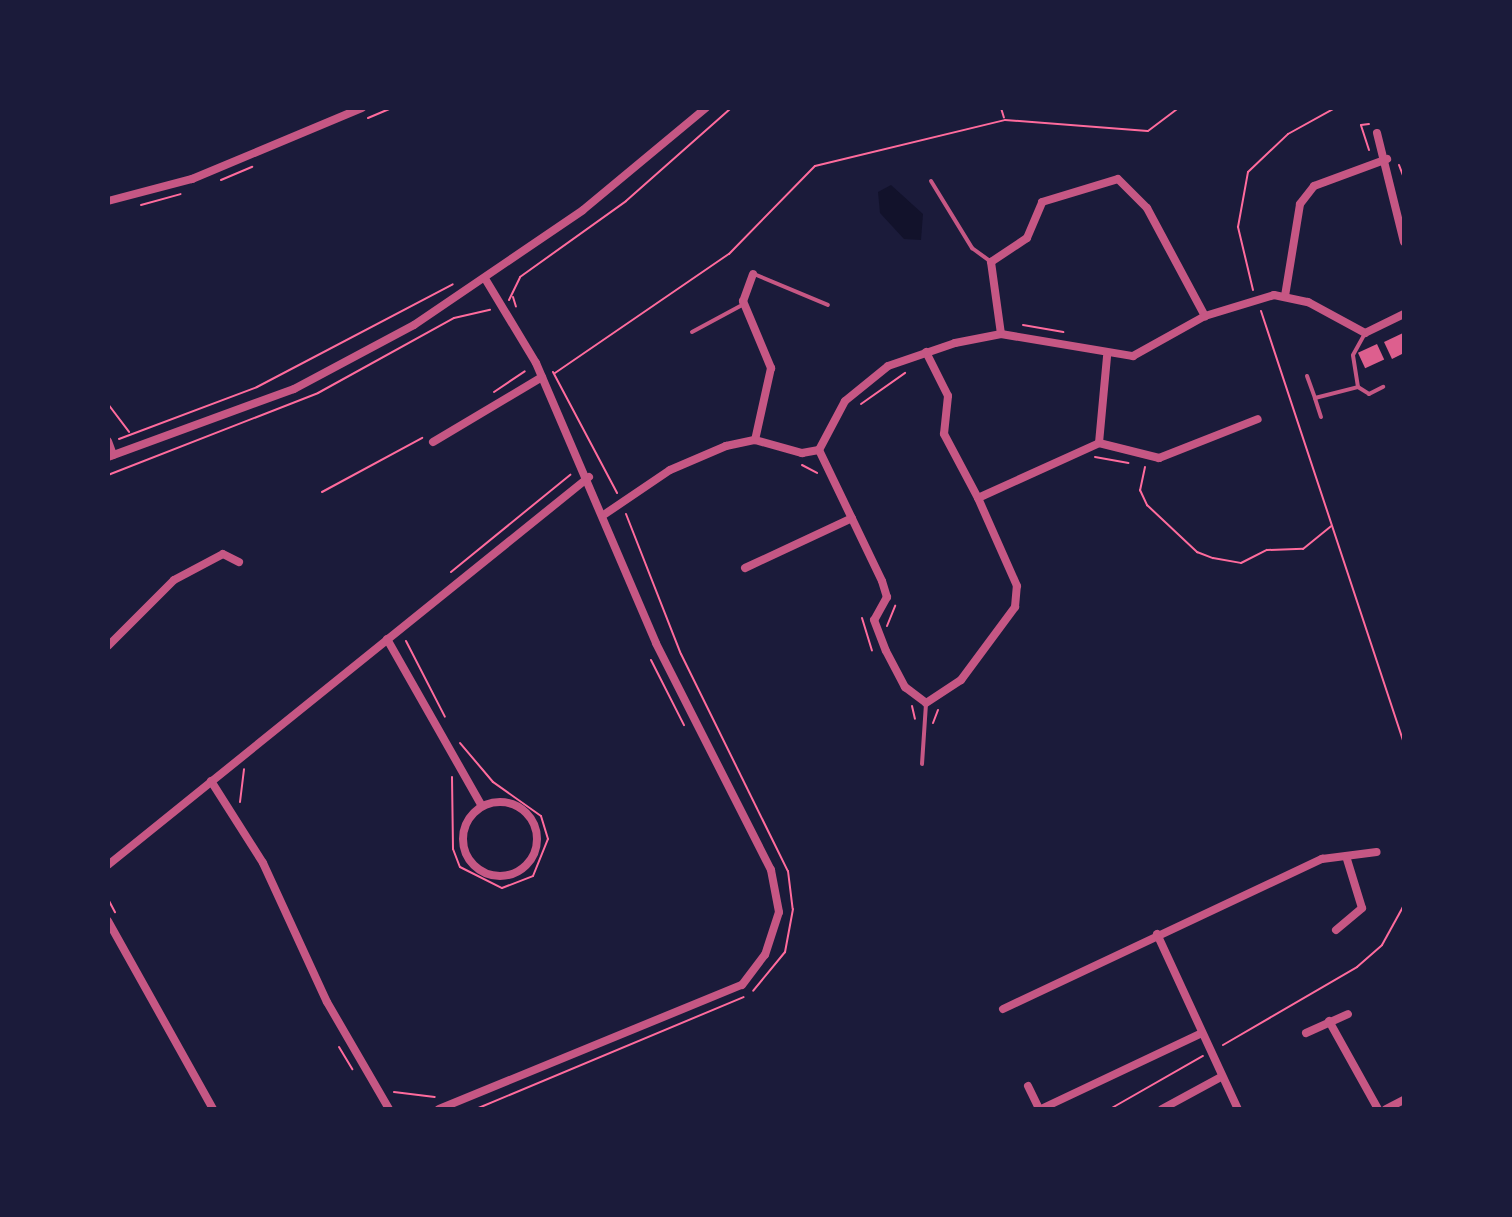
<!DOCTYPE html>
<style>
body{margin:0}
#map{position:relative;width:1512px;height:1217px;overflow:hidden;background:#1b1b3a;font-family:Helvetica,sans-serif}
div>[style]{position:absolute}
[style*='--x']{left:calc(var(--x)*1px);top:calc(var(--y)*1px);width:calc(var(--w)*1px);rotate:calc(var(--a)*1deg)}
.water>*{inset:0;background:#12122b}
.stream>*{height:4px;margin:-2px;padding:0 2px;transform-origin:2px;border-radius:2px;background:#12122b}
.building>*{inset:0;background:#dd5f8e;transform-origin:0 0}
.path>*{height:2px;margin:-1px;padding:0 1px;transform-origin:1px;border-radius:1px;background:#ff6b9d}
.service>*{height:4px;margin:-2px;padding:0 2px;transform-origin:2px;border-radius:2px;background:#c65784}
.minor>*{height:8px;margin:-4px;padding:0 4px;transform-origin:4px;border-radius:4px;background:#c65784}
.minor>.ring{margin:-4px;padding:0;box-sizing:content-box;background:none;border:8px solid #c65784;border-radius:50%}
span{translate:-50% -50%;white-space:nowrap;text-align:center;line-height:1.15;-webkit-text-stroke:6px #1b1b3a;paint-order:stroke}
.frame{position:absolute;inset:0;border:110px solid #1b1b3a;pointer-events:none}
</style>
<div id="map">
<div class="water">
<div style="clip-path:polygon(891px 185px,923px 214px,921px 240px,904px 239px,880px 213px,878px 192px)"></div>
</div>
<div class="stream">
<div style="--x:983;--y:108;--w:36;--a:0"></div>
</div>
<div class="building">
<div style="clip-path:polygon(1403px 333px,1404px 353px,1392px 359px,1384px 342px)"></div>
<div style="left:1377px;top:344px;width:17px;height:21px;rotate:65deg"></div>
</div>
<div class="path">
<div style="--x:1001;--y:108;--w:10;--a:73"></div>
<div style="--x:368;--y:118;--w:25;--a:-23"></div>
<div style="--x:1369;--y:150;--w:26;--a:-108"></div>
<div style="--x:1361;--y:125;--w:8;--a:-7"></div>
<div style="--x:1399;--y:165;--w:14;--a:69"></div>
<div style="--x:221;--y:180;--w:34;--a:-23"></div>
<div style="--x:141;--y:205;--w:41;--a:-15.4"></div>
<div style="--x:1253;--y:290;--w:65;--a:-103.4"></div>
<div style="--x:1238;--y:227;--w:56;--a:-79.7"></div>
<div style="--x:1248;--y:172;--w:55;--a:-43.5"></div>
<div style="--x:1288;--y:134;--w:54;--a:-29"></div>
<div style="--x:513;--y:297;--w:10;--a:73"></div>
<div style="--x:509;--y:300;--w:25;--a:-64"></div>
<div style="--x:520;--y:277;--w:130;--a:-35.6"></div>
<div style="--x:626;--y:201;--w:140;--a:-41.5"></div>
<div style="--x:1261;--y:311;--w:455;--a:71.7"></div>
<div style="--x:1023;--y:325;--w:41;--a:9.9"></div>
<div style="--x:553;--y:372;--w:137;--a:62.1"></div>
<div style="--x:555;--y:373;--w:211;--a:-34.4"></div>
<div style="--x:729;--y:254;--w:123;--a:-45.7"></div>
<div style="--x:815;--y:166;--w:195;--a:-13.6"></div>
<div style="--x:1005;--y:120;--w:143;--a:4.4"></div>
<div style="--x:1148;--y:131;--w:39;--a:-37"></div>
<div style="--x:494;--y:392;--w:37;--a:-34"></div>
<div style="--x:108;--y:404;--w:35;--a:53"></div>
<div style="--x:861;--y:404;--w:54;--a:-35.2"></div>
<div style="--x:119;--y:439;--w:147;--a:-20.6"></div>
<div style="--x:257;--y:387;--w:221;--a:-27.7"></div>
<div style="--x:1095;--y:457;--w:34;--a:10"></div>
<div style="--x:802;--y:465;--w:17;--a:28"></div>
<div style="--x:1145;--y:467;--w:24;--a:102"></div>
<div style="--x:1140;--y:490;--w:17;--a:65"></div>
<div style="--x:1147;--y:505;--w:69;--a:43.2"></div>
<div style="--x:1197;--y:552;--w:17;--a:21"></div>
<div style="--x:1213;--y:558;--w:28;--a:10"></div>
<div style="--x:1241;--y:563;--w:29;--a:-27"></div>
<div style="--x:1267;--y:550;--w:36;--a:-2"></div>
<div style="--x:1303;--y:549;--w:36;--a:-39"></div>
<div style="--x:108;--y:475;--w:225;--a:-21.3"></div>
<div style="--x:318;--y:393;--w:155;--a:-28.9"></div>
<div style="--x:454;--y:318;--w:37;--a:-13"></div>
<div style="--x:322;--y:492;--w:114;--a:-28.4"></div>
<div style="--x:626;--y:514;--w:150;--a:68.6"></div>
<div style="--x:681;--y:654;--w:242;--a:63.8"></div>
<div style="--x:788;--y:871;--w:38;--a:83"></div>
<div style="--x:793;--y:909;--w:44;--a:100.5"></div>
<div style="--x:785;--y:952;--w:50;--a:129.4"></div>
<div style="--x:451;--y:572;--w:154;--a:-39.2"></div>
<div style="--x:862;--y:618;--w:34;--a:73"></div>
<div style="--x:887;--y:626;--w:22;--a:-68"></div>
<div style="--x:406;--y:641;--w:85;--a:62.8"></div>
<div style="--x:651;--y:660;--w:73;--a:63.1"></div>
<div style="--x:912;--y:706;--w:13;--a:77"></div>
<div style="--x:933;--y:723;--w:14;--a:-69"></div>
<div style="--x:452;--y:777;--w:72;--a:89.2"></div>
<div style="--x:453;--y:849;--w:19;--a:69"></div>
<div style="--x:460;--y:867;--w:47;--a:26.6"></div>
<div style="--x:502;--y:888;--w:33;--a:-21"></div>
<div style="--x:533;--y:876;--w:40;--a:-68"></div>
<div style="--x:548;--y:839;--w:24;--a:-107"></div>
<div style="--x:541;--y:816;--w:59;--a:-144.7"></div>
<div style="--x:493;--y:782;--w:51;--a:-130.2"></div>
<div style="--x:240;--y:802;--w:33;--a:-83"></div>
<div style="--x:108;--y:899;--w:15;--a:62"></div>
<div style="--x:1223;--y:1045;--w:155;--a:-30.2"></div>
<div style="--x:1357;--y:967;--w:33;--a:-41"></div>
<div style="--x:1382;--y:945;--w:46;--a:-61.2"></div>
<div style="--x:339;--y:1047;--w:26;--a:59"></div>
<div style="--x:394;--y:1092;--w:41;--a:7"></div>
<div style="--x:476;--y:1109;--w:290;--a:-22.7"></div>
<div style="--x:1110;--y:1109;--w:107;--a:-29.7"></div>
</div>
<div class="service">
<div style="--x:931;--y:181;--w:79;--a:58.5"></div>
<div style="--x:972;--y:248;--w:24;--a:36"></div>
<div style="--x:754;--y:274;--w:80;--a:22.7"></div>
<div style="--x:692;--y:332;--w:57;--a:-28.4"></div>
<div style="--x:1307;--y:376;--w:23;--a:70"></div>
<div style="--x:1358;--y:387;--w:13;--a:32"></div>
<div style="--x:1369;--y:394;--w:16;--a:-27"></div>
<div style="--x:1321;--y:417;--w:20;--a:-108"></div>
<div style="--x:1315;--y:398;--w:44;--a:-14.3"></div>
<div style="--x:1358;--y:387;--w:32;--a:-99"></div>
<div style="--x:1353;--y:355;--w:25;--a:-61"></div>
<div style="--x:922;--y:764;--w:61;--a:-86.2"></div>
</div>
<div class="minor">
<div style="--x:1377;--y:133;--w:112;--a:76.1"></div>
<div style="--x:108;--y:201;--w:87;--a:-14.7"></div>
<div style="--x:192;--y:179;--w:184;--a:-22.7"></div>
<div style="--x:753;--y:274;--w:29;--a:110"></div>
<div style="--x:743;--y:301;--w:73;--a:67.3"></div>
<div style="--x:771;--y:368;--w:74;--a:102.5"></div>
<div style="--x:1285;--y:296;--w:93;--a:-80.7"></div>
<div style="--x:1300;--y:204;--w:23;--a:-52"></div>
<div style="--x:1314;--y:186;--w:78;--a:-20.3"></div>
<div style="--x:1001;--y:334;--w:73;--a:-97.9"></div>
<div style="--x:991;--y:262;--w:43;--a:-33.7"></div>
<div style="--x:1027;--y:238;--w:39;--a:-67"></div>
<div style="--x:1042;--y:202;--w:79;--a:-16.8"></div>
<div style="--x:1118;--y:179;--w:41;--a:45"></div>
<div style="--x:1147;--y:208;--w:123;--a:61.8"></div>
<div style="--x:926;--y:352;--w:49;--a:63.4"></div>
<div style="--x:948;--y:396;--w:38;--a:96"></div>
<div style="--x:944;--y:434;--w:72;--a:62"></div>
<div style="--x:978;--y:498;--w:133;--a:-24.4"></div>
<div style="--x:1099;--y:443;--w:87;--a:-84.7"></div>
<div style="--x:108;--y:441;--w:15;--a:70"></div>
<div style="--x:433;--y:442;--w:127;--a:-30.8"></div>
<div style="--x:1099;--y:443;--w:62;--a:14"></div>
<div style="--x:1159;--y:458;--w:106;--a:-21.5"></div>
<div style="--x:819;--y:450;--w:145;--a:64.3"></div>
<div style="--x:882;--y:581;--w:17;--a:73"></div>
<div style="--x:887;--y:597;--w:26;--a:119"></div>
<div style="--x:874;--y:620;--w:33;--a:69"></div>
<div style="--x:886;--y:651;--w:41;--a:62.2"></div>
<div style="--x:905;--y:687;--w:26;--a:37"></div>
<div style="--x:926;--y:703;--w:42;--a:-33.3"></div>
<div style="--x:961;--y:680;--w:91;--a:-53.5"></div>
<div style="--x:1015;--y:607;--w:21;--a:-85"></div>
<div style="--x:1017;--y:586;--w:96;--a:-113.9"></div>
<div style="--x:108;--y:457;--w:198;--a:-20.1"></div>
<div style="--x:294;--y:389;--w:136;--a:-28.1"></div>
<div style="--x:414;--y:325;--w:204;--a:-34.2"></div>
<div style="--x:583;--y:210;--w:160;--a:-39.7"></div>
<div style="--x:605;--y:514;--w:78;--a:-34.1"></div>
<div style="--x:670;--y:470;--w:61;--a:-23.2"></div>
<div style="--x:726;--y:446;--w:30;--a:-12"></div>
<div style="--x:755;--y:440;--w:49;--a:15.5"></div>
<div style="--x:802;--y:453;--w:17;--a:-10"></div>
<div style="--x:819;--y:450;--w:55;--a:-62"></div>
<div style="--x:845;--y:401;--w:55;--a:-39.1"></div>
<div style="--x:888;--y:366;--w:71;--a:-18.9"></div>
<div style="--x:955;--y:343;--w:47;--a:-11.1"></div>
<div style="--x:1001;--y:334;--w:134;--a:9.5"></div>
<div style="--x:1133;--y:356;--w:82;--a:-29.1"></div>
<div style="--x:1205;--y:316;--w:72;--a:-16.9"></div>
<div style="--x:1274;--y:295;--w:35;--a:12"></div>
<div style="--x:1308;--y:302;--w:65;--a:28.5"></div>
<div style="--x:1365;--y:333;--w:43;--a:-26"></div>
<div style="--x:745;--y:568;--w:118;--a:-25"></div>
<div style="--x:387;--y:639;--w:192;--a:60.4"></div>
<div style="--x:108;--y:646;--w:93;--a:-45"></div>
<div style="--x:174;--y:580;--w:55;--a:-28"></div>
<div style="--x:223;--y:554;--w:18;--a:27"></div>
<div style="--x:211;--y:781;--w:97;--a:57.6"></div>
<div style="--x:263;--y:863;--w:153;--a:65.3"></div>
<div style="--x:327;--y:1002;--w:124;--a:59.9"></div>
<div class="ring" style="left:463px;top:802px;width:66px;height:66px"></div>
<div style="--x:108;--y:865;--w:618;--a:-38.89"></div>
<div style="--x:108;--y:921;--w:215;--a:60.8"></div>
<div style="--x:1336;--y:930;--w:34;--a:-40"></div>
<div style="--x:1362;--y:908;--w:54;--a:-107.1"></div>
<div style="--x:1157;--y:934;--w:193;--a:65.2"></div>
<div style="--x:1003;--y:1009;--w:353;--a:-25.2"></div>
<div style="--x:1322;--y:859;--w:55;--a:-7.3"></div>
<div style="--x:1329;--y:1021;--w:101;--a:60.9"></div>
<div style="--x:1306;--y:1033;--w:46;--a:-24.3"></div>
<div style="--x:1028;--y:1086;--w:25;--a:64"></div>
<div style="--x:439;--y:1109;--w:327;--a:-22.3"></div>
<div style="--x:742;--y:985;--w:38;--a:-53"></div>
<div style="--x:765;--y:955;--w:45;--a:-72"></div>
<div style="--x:779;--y:912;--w:43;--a:-100.8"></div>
<div style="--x:771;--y:870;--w:254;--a:-116.9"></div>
<div style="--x:656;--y:643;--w:305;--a:-113.2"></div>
<div style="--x:536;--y:363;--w:97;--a:-121.1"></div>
<div style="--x:1041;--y:1109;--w:176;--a:-25.3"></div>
<div style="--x:1162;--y:1109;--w:65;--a:-28.5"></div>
<div style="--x:1386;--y:1109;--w:20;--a:-27"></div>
</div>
<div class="frame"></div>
</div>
